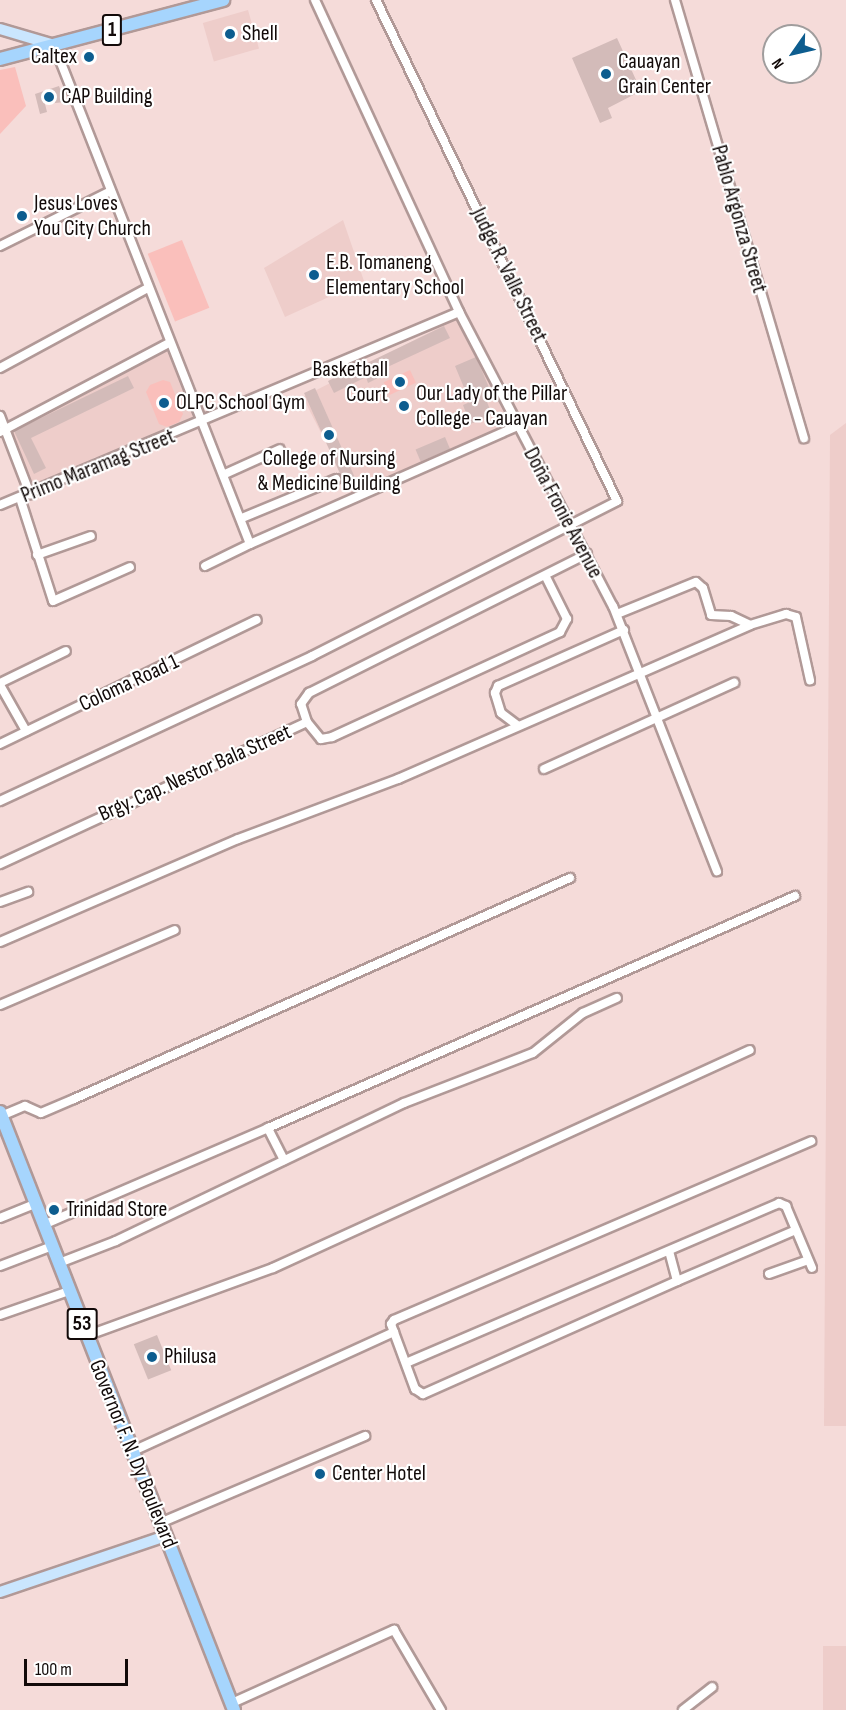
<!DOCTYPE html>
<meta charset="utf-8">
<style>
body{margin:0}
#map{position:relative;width:846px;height:1710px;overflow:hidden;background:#f5dbd9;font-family:"Sofia Sans Condensed",sans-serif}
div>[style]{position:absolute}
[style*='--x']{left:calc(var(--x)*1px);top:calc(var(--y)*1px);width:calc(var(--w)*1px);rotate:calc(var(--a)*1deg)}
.built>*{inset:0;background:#eecdca;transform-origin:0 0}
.green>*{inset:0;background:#fabfbb;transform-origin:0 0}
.building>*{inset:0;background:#d3bbb9;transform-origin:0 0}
.roads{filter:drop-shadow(2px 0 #b19997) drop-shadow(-2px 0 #b19997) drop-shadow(0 2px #b19997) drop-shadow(0 -2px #b19997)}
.minor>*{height:8px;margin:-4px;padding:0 4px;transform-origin:4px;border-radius:4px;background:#fff}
.major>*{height:10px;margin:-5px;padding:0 5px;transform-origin:5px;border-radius:5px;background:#cae6fe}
.highway>*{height:12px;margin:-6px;padding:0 6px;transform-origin:6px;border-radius:6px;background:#a6d5fd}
.dots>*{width:16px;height:16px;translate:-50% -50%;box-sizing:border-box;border:3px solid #fff;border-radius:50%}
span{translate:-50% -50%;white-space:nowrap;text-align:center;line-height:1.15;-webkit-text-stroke:4.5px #fff;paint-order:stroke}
.shield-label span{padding:2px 4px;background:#fff;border:2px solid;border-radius:4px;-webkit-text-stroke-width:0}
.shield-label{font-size:21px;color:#120a09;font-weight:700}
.poi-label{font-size:22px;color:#120a09}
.left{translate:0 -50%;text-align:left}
.right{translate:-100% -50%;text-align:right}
.street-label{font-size:22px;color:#120a09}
.north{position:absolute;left:762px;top:24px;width:60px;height:60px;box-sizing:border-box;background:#fff;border:2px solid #a09d9d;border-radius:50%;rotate:236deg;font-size:16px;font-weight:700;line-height:24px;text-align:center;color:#120a09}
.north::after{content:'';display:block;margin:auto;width:21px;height:27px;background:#0d5d8f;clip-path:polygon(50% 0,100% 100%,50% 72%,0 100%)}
.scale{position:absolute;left:24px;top:1659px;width:104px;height:27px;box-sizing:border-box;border:3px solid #120a09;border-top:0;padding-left:8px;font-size:18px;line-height:21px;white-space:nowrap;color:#120a09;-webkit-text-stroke:4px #fff;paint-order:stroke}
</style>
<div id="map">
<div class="built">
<div style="left:248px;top:10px;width:40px;height:47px;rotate:74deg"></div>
<div style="clip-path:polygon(343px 220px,364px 281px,285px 317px,264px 268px)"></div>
<div style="left:456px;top:319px;width:117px;height:172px;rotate:63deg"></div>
<div style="clip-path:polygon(167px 348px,196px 417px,193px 422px,100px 459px,95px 457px,84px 467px,31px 489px,9px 433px)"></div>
<div style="clip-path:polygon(846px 423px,846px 1426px,824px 1426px,830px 435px)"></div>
<div style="left:823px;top:1646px;width:23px;height:64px"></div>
</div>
<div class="green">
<div style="clip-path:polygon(15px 67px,26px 106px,0 134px,0 70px)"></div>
<div style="left:182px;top:240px;width:73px;height:37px;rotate:68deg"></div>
<div style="left:410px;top:370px;width:14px;height:29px;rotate:65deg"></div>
<div style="clip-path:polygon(163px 380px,170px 382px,183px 414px,179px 422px,167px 427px,159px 424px,146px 392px,150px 385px)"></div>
</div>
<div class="building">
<div style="clip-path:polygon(617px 38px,641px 91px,608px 108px,612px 118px,600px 123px,572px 58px)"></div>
<div style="clip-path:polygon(59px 86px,65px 102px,45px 104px,47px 112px,40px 114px,35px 94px)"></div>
<div style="clip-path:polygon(444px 326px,450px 338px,381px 370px,384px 375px,368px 383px,366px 377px,334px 393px,328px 381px,356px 367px,354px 363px,364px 358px,367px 363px)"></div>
<div style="clip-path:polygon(476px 357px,491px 392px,484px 394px,492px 415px,470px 424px,463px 405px,470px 402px,455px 366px)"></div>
<div style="clip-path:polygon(128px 376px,134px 388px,31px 438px,46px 468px,34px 474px,14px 431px)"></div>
<div style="left:315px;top:388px;width:97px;height:12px;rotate:66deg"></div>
<div style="left:445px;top:437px;width:13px;height:32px;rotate:67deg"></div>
<div style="left:157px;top:1335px;width:38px;height:25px;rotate:68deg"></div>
</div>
<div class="roads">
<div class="minor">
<div style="--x:315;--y:0;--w:344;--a:65.2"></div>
<div style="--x:459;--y:312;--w:332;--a:62.4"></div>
<div style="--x:613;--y:606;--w:285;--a:68.6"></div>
<div style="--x:675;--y:0;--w:457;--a:73.6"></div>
<div style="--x:54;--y:45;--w:536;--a:68.56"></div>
<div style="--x:250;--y:544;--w:50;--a:153.9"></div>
<div style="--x:0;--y:246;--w:122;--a:-26.4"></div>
<div style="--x:0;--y:368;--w:168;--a:-28.4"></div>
<div style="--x:0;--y:416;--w:84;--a:69"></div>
<div style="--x:0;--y:432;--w:191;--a:-27.8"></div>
<div style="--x:225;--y:474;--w:60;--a:-24.4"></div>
<div style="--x:20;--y:498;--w:108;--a:72.2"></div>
<div style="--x:53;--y:601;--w:84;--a:-23.8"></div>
<div style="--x:0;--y:505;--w:498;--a:-22.8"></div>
<div style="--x:242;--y:518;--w:102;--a:-22.5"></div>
<div style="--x:250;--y:544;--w:293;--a:-23.8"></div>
<div style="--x:37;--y:555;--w:57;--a:-19.4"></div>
<div style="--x:617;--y:614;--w:85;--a:-22.1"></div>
<div style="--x:696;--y:582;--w:9;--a:41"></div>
<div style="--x:703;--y:588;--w:28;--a:73"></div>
<div style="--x:711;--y:615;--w:20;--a:3"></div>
<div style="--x:731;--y:616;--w:21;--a:25"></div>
<div style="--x:0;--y:683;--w:73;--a:-25.9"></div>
<div style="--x:0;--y:685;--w:53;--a:60.5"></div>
<div style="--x:307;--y:722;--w:22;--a:51"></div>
<div style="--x:321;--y:739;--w:11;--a:-10"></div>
<div style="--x:332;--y:737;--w:251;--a:-24.7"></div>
<div style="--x:560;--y:632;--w:15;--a:-62"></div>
<div style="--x:567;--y:619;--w:47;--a:-116.6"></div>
<div style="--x:517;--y:725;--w:20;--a:-143"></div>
<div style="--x:501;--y:713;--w:21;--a:-107"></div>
<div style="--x:495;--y:693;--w:8;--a:-67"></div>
<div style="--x:498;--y:686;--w:138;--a:-24"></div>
<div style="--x:0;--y:744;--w:285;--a:-25.8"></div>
<div style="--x:544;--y:769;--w:209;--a:-24.4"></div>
<div style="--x:0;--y:801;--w:344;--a:-24.9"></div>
<div style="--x:312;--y:656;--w:342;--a:-26.9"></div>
<div style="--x:617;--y:501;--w:556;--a:-115.69"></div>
<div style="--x:0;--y:864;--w:338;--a:-24.8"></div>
<div style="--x:307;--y:722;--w:19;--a:-108"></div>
<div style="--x:301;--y:704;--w:14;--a:-54"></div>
<div style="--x:309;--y:693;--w:311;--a:-26.6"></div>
<div style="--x:0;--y:902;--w:30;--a:-20"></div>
<div style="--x:0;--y:942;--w:259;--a:-23.4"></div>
<div style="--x:238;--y:839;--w:171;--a:-20.6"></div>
<div style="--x:398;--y:779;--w:384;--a:-23.6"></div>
<div style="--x:750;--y:625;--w:38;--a:-17"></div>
<div style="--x:786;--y:614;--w:10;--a:17"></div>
<div style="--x:796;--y:617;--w:65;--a:77.5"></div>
<div style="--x:0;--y:1005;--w:190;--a:-23.2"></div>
<div style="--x:1;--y:1116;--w:26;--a:-23"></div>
<div style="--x:25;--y:1106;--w:17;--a:24"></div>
<div style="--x:41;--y:1113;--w:36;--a:-23"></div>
<div style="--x:74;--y:1099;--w:543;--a:-24.02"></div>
<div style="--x:284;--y:1160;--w:36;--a:-117"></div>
<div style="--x:268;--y:1128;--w:576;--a:-23.76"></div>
<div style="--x:0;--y:1218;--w:38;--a:-22"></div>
<div style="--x:43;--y:1225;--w:245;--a:-23.3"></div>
<div style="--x:669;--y:1251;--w:31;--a:75"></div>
<div style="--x:677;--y:1281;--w:278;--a:156"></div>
<div style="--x:423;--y:1394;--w:9;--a:-148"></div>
<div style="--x:415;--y:1389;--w:69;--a:-110.3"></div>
<div style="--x:391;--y:1324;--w:5;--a:-53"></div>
<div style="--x:394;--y:1320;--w:454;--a:-23.2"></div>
<div style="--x:59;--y:1263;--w:61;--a:-21.1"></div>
<div style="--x:116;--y:1241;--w:319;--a:-25.6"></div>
<div style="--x:404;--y:1103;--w:138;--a:-21.2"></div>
<div style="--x:533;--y:1053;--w:64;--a:-38.7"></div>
<div style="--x:583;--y:1013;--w:37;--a:-24"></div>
<div style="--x:0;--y:1266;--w:56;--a:-21"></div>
<div style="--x:769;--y:1274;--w:41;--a:-19.7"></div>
<div style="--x:677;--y:1281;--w:129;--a:-23.2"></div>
<div style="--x:0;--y:1315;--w:73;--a:-19.2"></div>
<div style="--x:86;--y:1336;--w:199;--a:-20"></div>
<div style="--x:273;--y:1268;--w:524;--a:-24.56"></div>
<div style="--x:406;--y:1363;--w:406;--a:-23.2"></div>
<div style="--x:779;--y:1203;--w:8;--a:23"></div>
<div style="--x:786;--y:1206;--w:67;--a:67.2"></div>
<div style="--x:133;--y:1451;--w:287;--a:-24.5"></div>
<div style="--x:160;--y:1523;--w:223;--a:-23"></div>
<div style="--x:232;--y:1703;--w:178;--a:-24.3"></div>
<div style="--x:394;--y:1630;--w:93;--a:59.6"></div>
<div style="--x:683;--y:1710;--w:37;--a:-38"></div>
</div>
<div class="major">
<div style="--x:0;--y:29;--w:56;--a:16.5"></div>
<div style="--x:0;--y:1592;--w:174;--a:-18.7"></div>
</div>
<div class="highway">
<div style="--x:0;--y:59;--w:231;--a:-14.8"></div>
<div style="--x:0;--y:1112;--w:642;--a:68.63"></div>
</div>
</div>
<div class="dots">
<div style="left:230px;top:34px;background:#0d5d8f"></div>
<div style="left:89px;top:57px;background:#0d5d8f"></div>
<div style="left:606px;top:74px;background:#0d5d8f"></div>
<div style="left:49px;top:97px;background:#0d5d8f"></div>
<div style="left:22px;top:216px;background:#0d5d8f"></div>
<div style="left:314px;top:275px;background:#0d5d8f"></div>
<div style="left:400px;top:382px;background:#0d5d8f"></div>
<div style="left:164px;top:403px;background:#0d5d8f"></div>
<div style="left:404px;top:406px;background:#0d5d8f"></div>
<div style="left:329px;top:435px;background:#0d5d8f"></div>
<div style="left:54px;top:1210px;background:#0d5d8f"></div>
<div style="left:152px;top:1357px;background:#0d5d8f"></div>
<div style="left:320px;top:1474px;background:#0d5d8f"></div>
</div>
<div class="shield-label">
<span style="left:112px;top:30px">1</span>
<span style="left:82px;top:1324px">53</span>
</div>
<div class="poi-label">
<span class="left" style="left:242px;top:34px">Shell</span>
<span class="right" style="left:77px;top:57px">Caltex</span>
<span class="left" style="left:618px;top:74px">Cauayan<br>Grain Center</span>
<span class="left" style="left:61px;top:97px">CAP Building</span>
<span class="left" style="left:34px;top:216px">Jesus Loves<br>You City Church</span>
<span class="left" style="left:326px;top:275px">E.B. Tomaneng<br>Elementary School</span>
<span class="right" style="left:388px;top:382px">Basketball<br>Court</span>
<span class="left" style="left:416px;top:406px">Our Lady of the Pillar<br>College - Cauayan</span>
<span class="left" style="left:176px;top:403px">OLPC School Gym</span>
<span style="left:329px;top:471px">College of Nursing<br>&amp; Medicine Building</span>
<span class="left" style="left:66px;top:1210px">Trinidad Store</span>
<span class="left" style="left:164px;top:1357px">Philusa</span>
<span class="left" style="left:332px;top:1474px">Center Hotel</span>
</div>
<div class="street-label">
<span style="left:739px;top:219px;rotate:74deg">Pablo Argonza Street</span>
<span style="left:509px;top:275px;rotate:64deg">Judge R. Valle Street</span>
<span style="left:98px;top:466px;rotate:-22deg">Primo Maramag Street</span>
<span style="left:563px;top:513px;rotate:62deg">Doña Fronie Avenue</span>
<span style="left:129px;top:683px;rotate:-25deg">Coloma Road 1</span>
<span style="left:195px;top:773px;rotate:-24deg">Brgy. Cap. Nestor Bala Street</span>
<span style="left:133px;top:1454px;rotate:68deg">Governor F. N. Dy Boulevard</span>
</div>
<div class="north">N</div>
<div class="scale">100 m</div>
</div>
